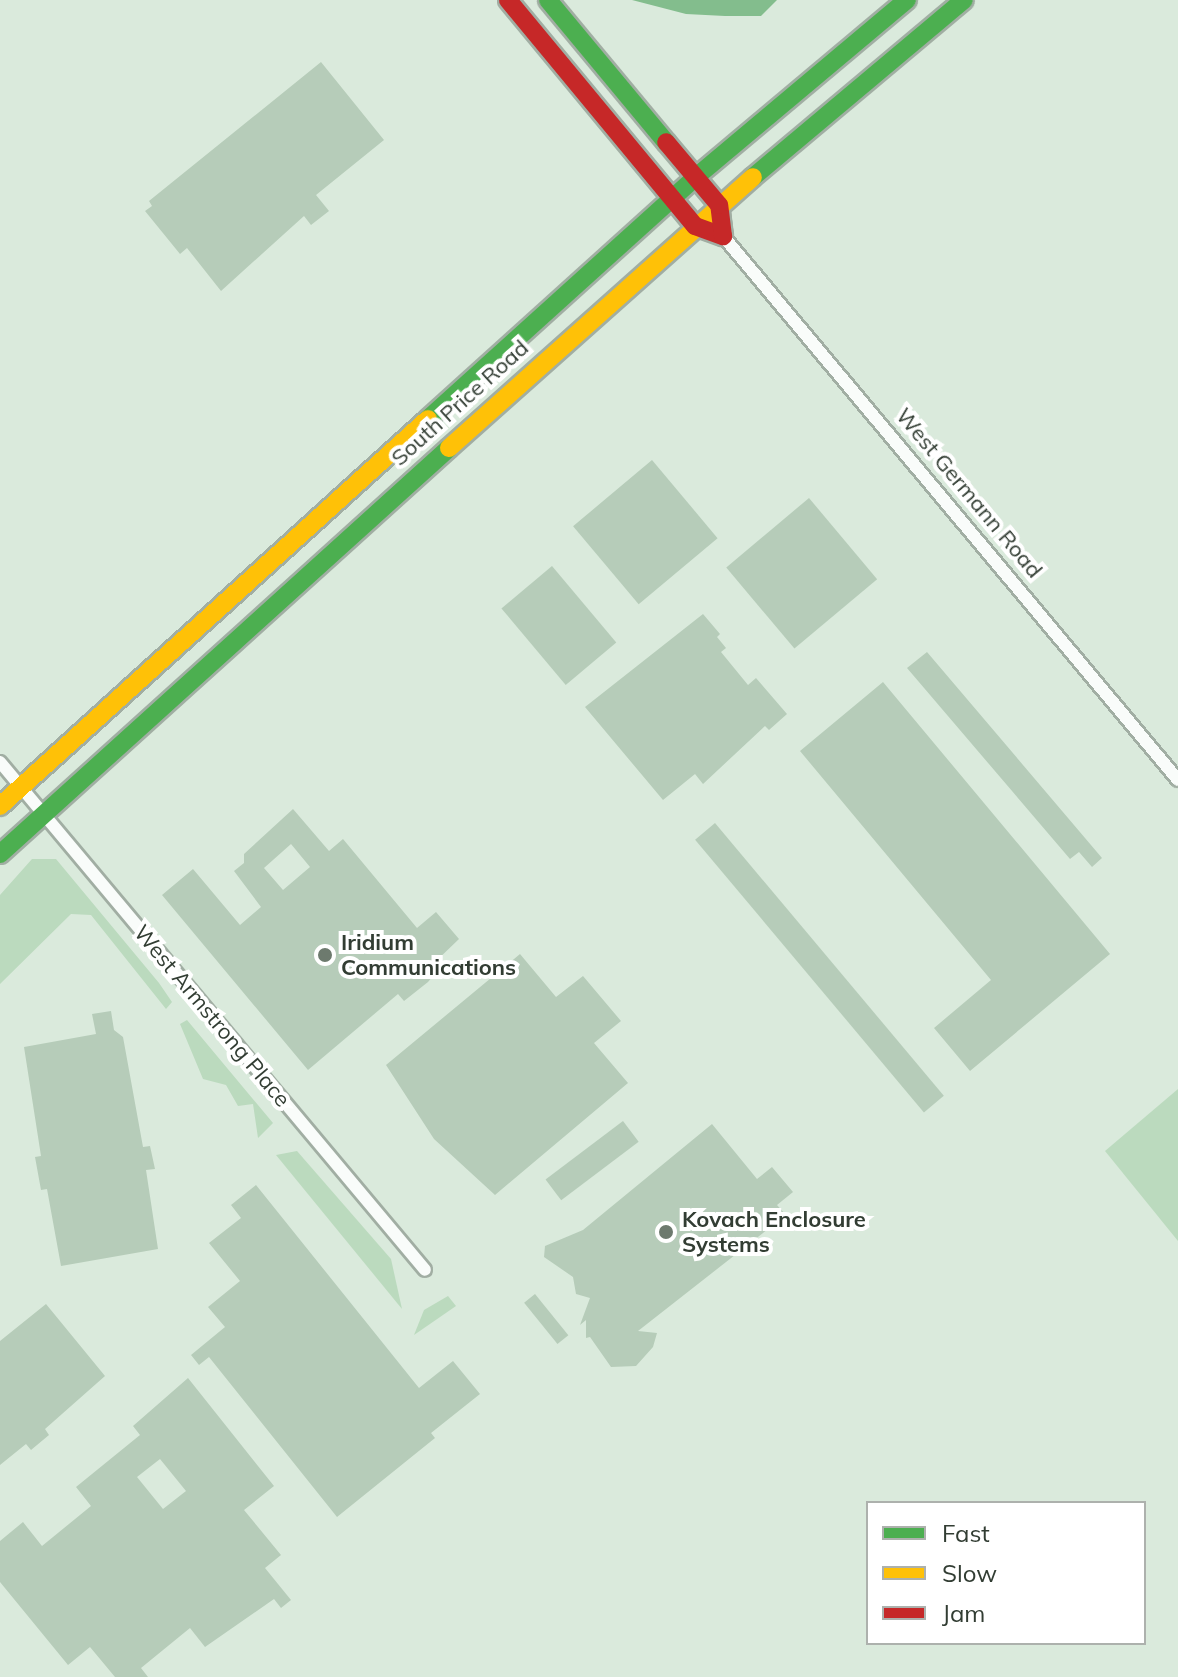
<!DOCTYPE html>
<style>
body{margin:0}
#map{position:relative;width:1178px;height:1677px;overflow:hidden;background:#daeadc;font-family:Mulish,sans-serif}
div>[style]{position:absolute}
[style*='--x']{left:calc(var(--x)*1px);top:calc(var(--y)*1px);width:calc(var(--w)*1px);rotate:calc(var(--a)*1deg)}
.green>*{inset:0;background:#bbdabe}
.water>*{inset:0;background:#83bd8d}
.building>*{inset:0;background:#b6ccb9;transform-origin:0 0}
.roads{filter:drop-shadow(2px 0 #a1aea3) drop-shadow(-2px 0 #a1aea3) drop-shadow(0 2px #a1aea3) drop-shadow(0 -2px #a1aea3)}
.street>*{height:12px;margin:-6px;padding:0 6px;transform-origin:6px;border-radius:6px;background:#f9fcfa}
.fast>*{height:18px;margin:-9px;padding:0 9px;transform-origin:9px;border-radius:9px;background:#4caf50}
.slow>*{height:18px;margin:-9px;padding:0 9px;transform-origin:9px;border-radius:9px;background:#ffc107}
.jam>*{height:18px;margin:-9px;padding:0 9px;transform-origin:9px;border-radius:9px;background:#c62828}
.dots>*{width:22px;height:22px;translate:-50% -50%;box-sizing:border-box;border:4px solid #fff;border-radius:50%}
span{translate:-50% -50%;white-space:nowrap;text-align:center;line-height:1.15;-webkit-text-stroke:8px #fff;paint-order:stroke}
.street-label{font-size:22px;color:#323d33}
.poi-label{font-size:22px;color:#323d33;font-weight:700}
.left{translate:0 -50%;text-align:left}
.legend{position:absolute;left:866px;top:1501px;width:280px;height:144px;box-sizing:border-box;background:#fff;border:2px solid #adb1ad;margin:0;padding:10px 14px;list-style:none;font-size:24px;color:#323d33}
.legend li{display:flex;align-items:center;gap:16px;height:40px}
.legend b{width:40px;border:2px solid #adb1ad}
</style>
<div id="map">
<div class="green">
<div style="clip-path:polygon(32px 859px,56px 859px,159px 983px,172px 1002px,166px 1009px,91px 915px,71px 914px,0 984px,0 895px)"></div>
<div style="clip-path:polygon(187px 1020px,273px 1123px,258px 1138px,253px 1104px,238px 1106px,226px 1085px,203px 1079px,180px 1024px)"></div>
<div style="clip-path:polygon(1178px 1089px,1178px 1241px,1105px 1151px)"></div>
<div style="clip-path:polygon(297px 1151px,391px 1259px,402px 1309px,276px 1155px)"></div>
<div style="clip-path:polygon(448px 1296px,456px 1306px,414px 1335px,424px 1310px)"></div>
</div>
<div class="water">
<div style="clip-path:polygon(632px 0,777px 0,761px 16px,725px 16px,686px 14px)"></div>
</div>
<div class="building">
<div style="clip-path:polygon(321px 62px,384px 140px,316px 195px,329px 211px,311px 225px,304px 216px,221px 291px,187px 248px,180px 254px,145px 211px,152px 206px,149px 201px)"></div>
<div style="left:652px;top:460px;width:102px;height:103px;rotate:50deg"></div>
<div style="left:809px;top:498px;width:106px;height:108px;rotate:50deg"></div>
<div style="left:552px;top:566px;width:100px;height:66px;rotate:50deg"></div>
<div style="clip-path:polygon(703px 614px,720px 634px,717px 637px,726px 648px,721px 652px,748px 685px,756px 678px,787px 714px,769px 730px,765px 726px,703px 784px,695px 774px,663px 800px,585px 707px)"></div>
<div style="clip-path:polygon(927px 652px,1102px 858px,1092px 867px,1079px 852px,1070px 859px,907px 668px)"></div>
<div style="clip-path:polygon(883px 682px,1110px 954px,970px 1071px,934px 1028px,991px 980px,800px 751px)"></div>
<div style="clip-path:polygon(evenodd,293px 809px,329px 851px,343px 839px,417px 928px,436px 912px,459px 939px,433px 964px,438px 970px,428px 982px,404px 1001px,398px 994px,308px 1070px,162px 895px,193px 869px,240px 925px,261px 907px,234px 871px,244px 863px,244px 854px,293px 809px,291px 844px,310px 867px,283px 890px,264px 868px,291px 844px)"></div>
<div style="left:715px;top:823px;width:356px;height:26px;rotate:50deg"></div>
<div style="clip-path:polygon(520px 954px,556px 997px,583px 976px,621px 1021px,594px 1043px,628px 1083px,495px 1195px,434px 1139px,386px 1065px)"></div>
<div style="clip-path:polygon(111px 1011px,114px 1030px,123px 1037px,143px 1147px,150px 1146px,155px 1169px,146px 1170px,158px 1249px,61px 1266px,47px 1189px,41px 1190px,35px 1157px,41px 1156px,24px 1047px,96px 1034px,92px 1014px)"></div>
<div style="left:623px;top:1121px;width:26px;height:97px;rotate:53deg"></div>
<div style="clip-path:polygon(712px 1124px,757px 1179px,772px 1167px,793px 1192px,777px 1205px,786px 1215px,638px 1331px,657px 1333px,653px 1347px,636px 1366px,611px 1367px,590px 1337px,586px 1338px,586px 1320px,580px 1325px,590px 1298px,576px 1294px,573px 1277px,544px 1257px,545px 1246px,583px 1230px)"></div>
<div style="clip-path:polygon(256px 1185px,419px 1388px,453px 1361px,480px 1394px,431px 1433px,435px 1438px,337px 1517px,209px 1357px,199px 1365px,191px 1355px,225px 1327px,208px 1307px,240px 1281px,209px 1243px,241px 1218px,231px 1205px)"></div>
<div style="left:535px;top:1294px;width:53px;height:14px;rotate:51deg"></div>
<div style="clip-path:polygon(46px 1304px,105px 1376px,45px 1429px,49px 1435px,31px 1450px,26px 1444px,0 1465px,0 1341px)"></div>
<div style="clip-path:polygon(evenodd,188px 1378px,274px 1486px,244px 1510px,281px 1555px,265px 1568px,291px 1600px,281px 1608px,274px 1599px,205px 1647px,190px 1628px,141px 1668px,148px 1677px,115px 1677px,90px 1647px,68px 1665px,0 1582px,0 1541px,23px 1522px,42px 1546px,91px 1506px,76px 1487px,140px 1435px,133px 1426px,188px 1378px,160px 1459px,186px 1491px,163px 1509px,137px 1477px,160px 1459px)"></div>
</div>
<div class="roads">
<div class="street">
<div style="--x:723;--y:236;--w:709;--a:50.09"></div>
<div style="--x:0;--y:762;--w:662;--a:50.08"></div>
</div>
<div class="fast">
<div style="--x:548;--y:0;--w:185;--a:50.3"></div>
<div style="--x:753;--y:177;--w:275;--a:-40"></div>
<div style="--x:428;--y:419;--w:363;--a:-42.1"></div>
<div style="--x:697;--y:176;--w:274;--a:-40"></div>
<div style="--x:0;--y:854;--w:605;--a:-42.12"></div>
</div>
<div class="slow">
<div style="--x:449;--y:448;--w:407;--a:-41.7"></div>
<div style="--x:0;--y:806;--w:577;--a:-42.12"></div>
</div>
<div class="jam">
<div style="--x:508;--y:0;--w:293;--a:50.4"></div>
<div style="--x:695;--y:226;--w:30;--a:20"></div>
<div style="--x:723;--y:236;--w:31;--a:-97"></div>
<div style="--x:719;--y:205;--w:82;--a:-130.1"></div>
</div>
</div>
<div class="dots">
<div style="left:325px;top:955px;background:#6d7a6e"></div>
<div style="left:666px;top:1232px;background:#6d7a6e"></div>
</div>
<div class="street-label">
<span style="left:460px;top:403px;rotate:-42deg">South Price Road</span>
<span style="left:969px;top:493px;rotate:50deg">West Germann Road</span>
<span style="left:212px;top:1016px;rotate:50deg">West Armstrong Place</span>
</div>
<div class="poi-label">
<span class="left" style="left:341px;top:955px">Iridium<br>Communications</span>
<span class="left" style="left:682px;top:1232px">Kovach Enclosure<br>Systems</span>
</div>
<ul class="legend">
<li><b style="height:10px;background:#4caf50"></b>Fast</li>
<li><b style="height:10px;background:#ffc107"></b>Slow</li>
<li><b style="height:10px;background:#c62828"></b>Jam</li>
</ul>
</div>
